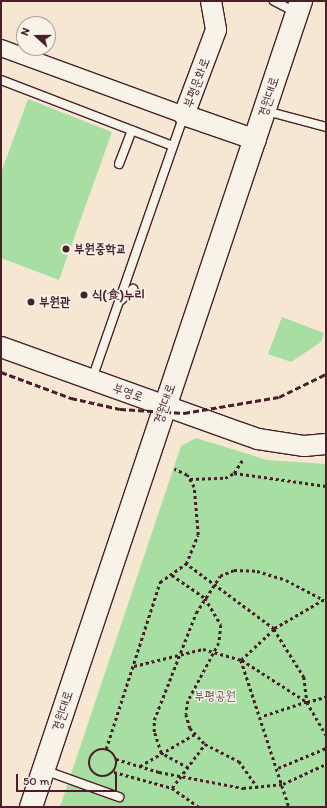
<!DOCTYPE html>
<meta charset="utf-8">
<style>
body{margin:0}
#map{position:relative;width:327px;height:808px;overflow:hidden;background:#f6e7d3;font-family:Itim,"LXGW WenKai TC","Poor Story",sans-serif}
div>[style]{position:absolute}
[style*='--x']{left:calc(var(--x)*1px);top:calc(var(--y)*1px);width:calc(var(--w)*1px);rotate:calc(var(--a)*1deg)}
.green>*{inset:0;background:#a7dea2}
.path>*{height:2.5px;margin-top:-1.25px;transform-origin:0;background:repeating-linear-gradient(90deg,#4a1f2b 0 3px,transparent 0 6px)}
.path>.ring{margin:-1.25px;padding:0;box-sizing:content-box;background:none;border:2.5px solid #4a1f2b;border-radius:50%}
.roads{filter:drop-shadow(1px 0 #4a1f2b) drop-shadow(-1px 0 #4a1f2b) drop-shadow(0 1px #4a1f2b) drop-shadow(0 -1px #4a1f2b)}
.service>*{height:8px;margin:-4px;padding:0 4px;transform-origin:4px;border-radius:4px;background:#f7f3e8}
.minor>*{height:16px;margin:-8px;padding:0 8px;transform-origin:8px;border-radius:8px;background:#f7f3e8}
.tertiary>*{height:20px;margin:-10px;padding:0 10px;transform-origin:10px;border-radius:10px;background:#f7f3e8}
.secondary>*{height:22px;margin:-11px;padding:0 11px;transform-origin:11px;border-radius:11px;background:#f7f3e8}
.rail>*{height:3px;margin-top:-1.5px;transform-origin:0;background:repeating-linear-gradient(90deg,#4a1f2b 0 6px,transparent 0 9px)}
.dots>*{width:11px;height:11px;translate:-50% -50%;box-sizing:border-box;border:2px solid #f7f3e8;border-radius:50%}
span{translate:-50% -50%;white-space:nowrap;text-align:center;line-height:1.15;-webkit-text-stroke:3px #f7f3e8;paint-order:stroke}
.street-label{font-size:13px;color:#4a1f2b}
.poi-label{font-size:13px;color:#4a1f2b;font-weight:700}
.left{translate:0 -50%;text-align:left}
.park-label{font-size:13px;color:#614f49}
.frame{position:absolute;inset:0;border:2px solid #4a1f2b;pointer-events:none}
.north{position:absolute;left:16px;top:16px;width:40px;height:40px;box-sizing:border-box;background:#f7f3e8;border:1px solid #b29e9c;border-radius:50%;rotate:291deg;font-size:11px;font-weight:700;line-height:16px;text-align:center;color:#4a1f2b}
.north::after{content:'';display:block;margin:auto;width:14px;height:18px;background:#4a1f2b;clip-path:polygon(50% 0,100% 100%,50% 72%,0 100%)}
.scale{position:absolute;left:16px;top:774px;width:101px;height:18px;box-sizing:border-box;border:2px solid #4a1f2b;border-top:0;padding-left:5px;font-size:12px;line-height:14px;white-space:nowrap;color:#4a1f2b;-webkit-text-stroke:3px #f7f3e8;paint-order:stroke}
</style>
<div id="map">
<div class="green">
<div style="clip-path:polygon(28px 99px,112px 132px,59px 280px,1px 258px,1px 173px)"></div>
<div style="clip-path:polygon(282px 317px,324px 333px,321px 342px,291px 362px,268px 354px)"></div>
<div style="clip-path:polygon(196px 438px,267px 460px,326px 464px,326px 807px,60px 807px,181px 446px)"></div>
</div>
<div class="path">
<div style="--x:234;--y:473;--w:93;--a:8"></div>
<div style="--x:190;--y:479;--w:35;--a:-2"></div>
<div style="--x:225;--y:478;--w:10;--a:-29"></div>
<div style="--x:234;--y:473;--w:17;--a:-57"></div>
<div style="--x:172;--y:575;--w:40;--a:34.9"></div>
<div style="--x:205;--y:598;--w:31;--a:59"></div>
<div style="--x:221;--y:625;--w:18;--a:96"></div>
<div style="--x:219;--y:643;--w:66;--a:118.1"></div>
<div style="--x:188;--y:701;--w:13;--a:99"></div>
<div style="--x:186;--y:714;--w:15;--a:74"></div>
<div style="--x:190;--y:728;--w:22;--a:47"></div>
<div style="--x:205;--y:744;--w:38;--a:27"></div>
<div style="--x:239;--y:761;--w:33;--a:55"></div>
<div style="--x:241;--y:660;--w:155;--a:71.9"></div>
<div style="--x:242;--y:660;--w:77;--a:32.9"></div>
<div style="--x:307;--y:702;--w:48;--a:161.9"></div>
<div style="--x:134;--y:666;--w:71;--a:-13.8"></div>
<div style="--x:203;--y:649;--w:40;--a:16"></div>
<div style="--x:241;--y:660;--w:45;--a:-43.2"></div>
<div style="--x:274;--y:629;--w:109;--a:-143.5"></div>
<div style="--x:307;--y:702;--w:20;--a:-15"></div>
<div style="--x:106;--y:749;--w:176;--a:-72.1"></div>
<div style="--x:160;--y:582;--w:32;--a:-35"></div>
<div style="--x:186;--y:564;--w:31;--a:-68"></div>
<div style="--x:198;--y:535;--w:48;--a:-94.8"></div>
<div style="--x:194;--y:487;--w:14;--a:-120"></div>
<div style="--x:187;--y:475;--w:14;--a:-155"></div>
<div class="ring" style="left:89px;top:749px;width:25.5px;height:25.5px"></div>
<div style="--x:116;--y:759;--w:45;--a:16.8"></div>
<div style="--x:159;--y:772;--w:86;--a:10.8"></div>
<div style="--x:243;--y:788;--w:40;--a:-5.7"></div>
<div style="--x:283;--y:784;--w:47;--a:-24.9"></div>
<div style="--x:140;--y:766;--w:64;--a:-30.2"></div>
<div style="--x:188;--y:768;--w:31;--a:-151"></div>
<div style="--x:161;--y:753;--w:22;--a:-108"></div>
<div style="--x:154;--y:732;--w:12;--a:-90"></div>
<div style="--x:154;--y:720;--w:115;--a:-68.6"></div>
<div style="--x:196;--y:613;--w:44;--a:-57"></div>
<div style="--x:220;--y:576;--w:15;--a:-23"></div>
<div style="--x:234;--y:570;--w:23;--a:2"></div>
<div style="--x:257;--y:571;--w:30;--a:17"></div>
<div style="--x:286;--y:580;--w:43;--a:27.8"></div>
<div style="--x:324;--y:600;--w:58;--a:149.9"></div>
<div style="--x:274;--y:629;--w:57;--a:58"></div>
<div style="--x:304;--y:677;--w:25;--a:83"></div>
<div style="--x:307;--y:702;--w:38;--a:60"></div>
<div style="--x:278;--y:768;--w:52;--a:-22.6"></div>
<div style="--x:114;--y:772;--w:60;--a:15.4"></div>
<div style="--x:172;--y:788;--w:33;--a:35"></div>
<div style="--x:172;--y:788;--w:55;--a:-53.1"></div>
</div>
<div class="roads">
<div class="service">
<div style="--x:274;--y:1;--w:25;--a:27"></div>
<div style="--x:1;--y:80;--w:184;--a:21"></div>
<div style="--x:266;--y:111;--w:62;--a:14.9"></div>
<div style="--x:119;--y:164;--w:36;--a:-69"></div>
<div style="--x:120;--y:301;--w:18;--a:-43"></div>
<div style="--x:92;--y:379;--w:280;--a:-70.8"></div>
<div style="--x:44;--y:770;--w:80;--a:19.8"></div>
</div>
<div class="minor">
<div style="--x:1;--y:48;--w:195;--a:20.1"></div>
</div>
<div class="tertiary">
<div style="--x:211;--y:1;--w:29;--a:80"></div>
<div style="--x:216;--y:30;--w:91;--a:110.6"></div>
<div style="--x:184;--y:115;--w:76;--a:19.1"></div>
<div style="--x:1;--y:347;--w:273;--a:19.7"></div>
<div style="--x:258;--y:439;--w:47;--a:8.7"></div>
<div style="--x:304;--y:446;--w:22;--a:-5"></div>
</div>
<div class="secondary">
<div style="--x:31;--y:807;--w:850;--a:-71.48"></div>
</div>
</div>
<div class="rail">
<div style="--x:1;--y:372;--w:75;--a:20.4"></div>
<div style="--x:71;--y:398;--w:50;--a:12.7"></div>
<div style="--x:120;--y:409;--w:64;--a:3.6"></div>
<div style="--x:184;--y:413;--w:96;--a:-9.6"></div>
<div style="--x:279;--y:397;--w:52;--a:-26.1"></div>
</div>
<div class="dots">
<div style="left:66px;top:249px;background:#4a1f2b"></div>
<div style="left:84px;top:295px;background:#4a1f2b"></div>
<div style="left:31px;top:302px;background:#4a1f2b"></div>
</div>
<div class="street-label">
<span style="left:197px;top:83px;rotate:-69deg">부평문화로</span>
<span style="left:269px;top:97px;rotate:-72deg">경원대로</span>
<span style="left:128px;top:393px;rotate:20deg">부영로</span>
<span style="left:165px;top:404px;rotate:-71deg">경원대로</span>
<span style="left:63px;top:711px;rotate:-72deg">경원대로</span>
</div>
<div class="poi-label">
<span class="left" style="left:74px;top:249px">부원중학교</span>
<span class="left" style="left:92px;top:295px">식(食)누리</span>
<span class="left" style="left:39px;top:302px">부원관</span>
</div>
<div class="park-label">
<span style="left:215px;top:696px">부평공원</span>
</div>
<div class="frame"></div>
<div class="north">N</div>
<div class="scale">50 m</div>
</div>
